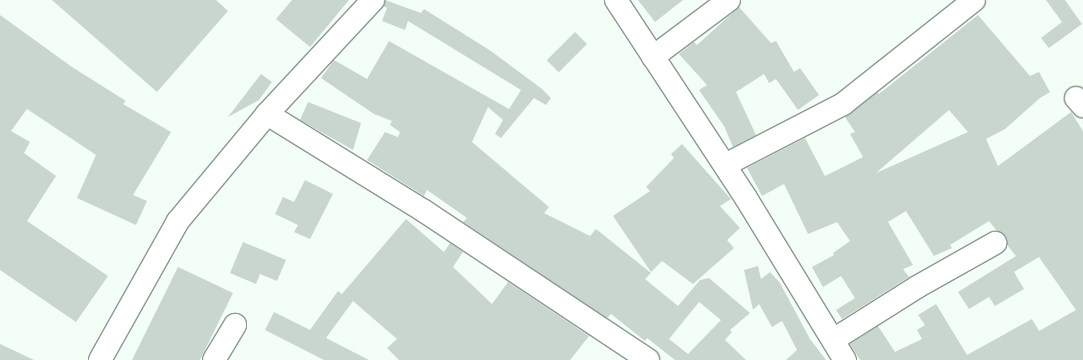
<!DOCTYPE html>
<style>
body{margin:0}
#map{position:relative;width:1083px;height:360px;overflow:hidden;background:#f3fef7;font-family:Merriweather,serif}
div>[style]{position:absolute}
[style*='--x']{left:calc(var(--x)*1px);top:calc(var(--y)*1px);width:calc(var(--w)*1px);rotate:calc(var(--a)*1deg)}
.building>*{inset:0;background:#c8d6ce;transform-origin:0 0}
.roads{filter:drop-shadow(1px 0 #8c9992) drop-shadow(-1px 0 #8c9992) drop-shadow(0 1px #8c9992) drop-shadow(0 -1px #8c9992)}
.minor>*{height:22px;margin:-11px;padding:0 11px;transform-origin:11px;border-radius:11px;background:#fff}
span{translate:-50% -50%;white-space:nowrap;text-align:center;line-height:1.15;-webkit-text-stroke:4px #fff;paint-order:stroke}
</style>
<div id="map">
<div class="building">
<div style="clip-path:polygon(52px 0,216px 0,228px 11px,157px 92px)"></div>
<div style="clip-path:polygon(292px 0,349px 0,310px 47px,276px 19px)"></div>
<div style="clip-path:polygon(evenodd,385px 0,421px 13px,424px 9px,491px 51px,542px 89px,551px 98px,546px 105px,534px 98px,501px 138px,495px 134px,503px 120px,488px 107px,472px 142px,549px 207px,544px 213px,590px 236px,596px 229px,651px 273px,645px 279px,678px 306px,700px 280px,709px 278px,750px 313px,730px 330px,732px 332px,725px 340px,746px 360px,675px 360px,647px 338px,645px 341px,611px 314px,607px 318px,463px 222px,467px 218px,427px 190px,424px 196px,367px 160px,385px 132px,398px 137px,400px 132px,390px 125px,392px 121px,374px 114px,321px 78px,334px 60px,367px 79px,389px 41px,509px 109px,521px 90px,408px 21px,405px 30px,382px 21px,387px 8px,383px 6px,385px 0,699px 302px,721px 320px,688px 354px,669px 339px,699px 302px)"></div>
<div style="clip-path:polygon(638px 0,683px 0,655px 22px)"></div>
<div style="clip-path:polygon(1046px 0,1065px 0,1082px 24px,1049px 48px,1041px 38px,1062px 22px)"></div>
<div style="clip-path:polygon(739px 7px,771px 43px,776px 41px,794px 72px,800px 68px,819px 95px,798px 110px,776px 79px,769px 83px,764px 74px,736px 92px,756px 135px,733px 147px,724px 126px,699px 90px,707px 85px,679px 54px,694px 42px,697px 45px)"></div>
<div style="clip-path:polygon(0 15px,72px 67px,126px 101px,123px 104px,171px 132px,133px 195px,147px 201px,136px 225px,77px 198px,96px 155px,27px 109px,11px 131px,30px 142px,24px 153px,56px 176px,27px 221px,108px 276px,76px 322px,0 270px)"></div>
<div style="clip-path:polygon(evenodd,978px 15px,1030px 76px,1039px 72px,1050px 92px,1040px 98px,1005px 129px,986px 139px,998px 166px,1071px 112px,1083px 131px,1083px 360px,860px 360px,850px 344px,878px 326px,895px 352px,922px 339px,917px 330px,925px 325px,918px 315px,936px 304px,967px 355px,1032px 319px,1039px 331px,1076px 310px,1039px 257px,1014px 272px,1024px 289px,995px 306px,989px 297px,969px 309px,958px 292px,1016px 256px,1007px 245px,1006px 237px,997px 231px,989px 221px,950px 245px,952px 248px,934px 256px,906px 211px,888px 222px,913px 265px,903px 269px,909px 277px,842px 319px,836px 310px,855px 298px,841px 276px,823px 287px,812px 267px,834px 255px,833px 253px,850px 241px,837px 222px,808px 234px,784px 184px,762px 196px,747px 168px,805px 138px,825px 176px,863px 157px,850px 134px,855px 132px,845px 117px,878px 92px,879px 94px,978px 15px,949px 110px,968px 132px,876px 173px,949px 110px)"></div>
<div style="left:575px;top:32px;width:17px;height:40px;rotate:45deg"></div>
<div style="clip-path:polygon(261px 74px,272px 82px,259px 100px,228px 117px)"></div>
<div style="clip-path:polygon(308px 102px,361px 123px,353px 150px,300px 120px)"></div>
<div style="clip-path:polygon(682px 144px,731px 199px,720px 206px,740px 228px,727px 240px,734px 248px,693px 284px,662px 261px,651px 272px,613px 216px,650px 191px,646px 187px,674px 158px,671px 154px)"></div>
<div style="clip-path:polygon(305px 180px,333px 194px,310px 239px,294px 232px,298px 225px,275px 214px,283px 197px,294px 202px)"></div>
<div style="clip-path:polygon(406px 219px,444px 252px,450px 243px,463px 252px,453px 267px,492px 304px,508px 282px,589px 336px,570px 360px,399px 360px,387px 348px,397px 339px,353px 301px,326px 338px,369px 360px,324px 360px,265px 330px,274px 312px,310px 330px,338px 291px,342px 294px)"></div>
<div style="clip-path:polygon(243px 242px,286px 260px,277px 281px,260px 274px,256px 284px,230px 273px)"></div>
<div style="clip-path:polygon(758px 266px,761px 279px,770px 272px,780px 283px,810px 339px,826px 360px,786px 360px,797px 350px,782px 321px,772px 327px,759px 304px,753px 310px,744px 270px)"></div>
<div style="clip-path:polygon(178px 267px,233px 293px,200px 360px,132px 360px)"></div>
<div style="clip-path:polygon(0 344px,34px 360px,0 360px)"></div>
</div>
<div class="roads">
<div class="minor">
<div style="--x:616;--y:0;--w:237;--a:56.7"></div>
<div style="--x:746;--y:198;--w:190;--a:58.6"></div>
<div style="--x:653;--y:57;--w:95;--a:-36.9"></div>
<div style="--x:1076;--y:98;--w:11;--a:49"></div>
<div style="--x:267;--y:114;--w:185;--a:31.7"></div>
<div style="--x:424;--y:211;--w:269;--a:33.6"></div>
<div style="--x:725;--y:165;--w:133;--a:-27.3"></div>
<div style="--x:843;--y:104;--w:167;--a:-38.4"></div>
<div style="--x:833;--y:340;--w:99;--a:-32.2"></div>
<div style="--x:917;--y:287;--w:90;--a:-29.4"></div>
<div style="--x:100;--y:360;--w:159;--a:-60.7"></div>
<div style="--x:178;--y:221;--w:139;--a:-50.2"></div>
<div style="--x:267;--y:114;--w:156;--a:-47.1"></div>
<div style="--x:214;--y:360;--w:41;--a:-59"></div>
</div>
</div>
</div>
